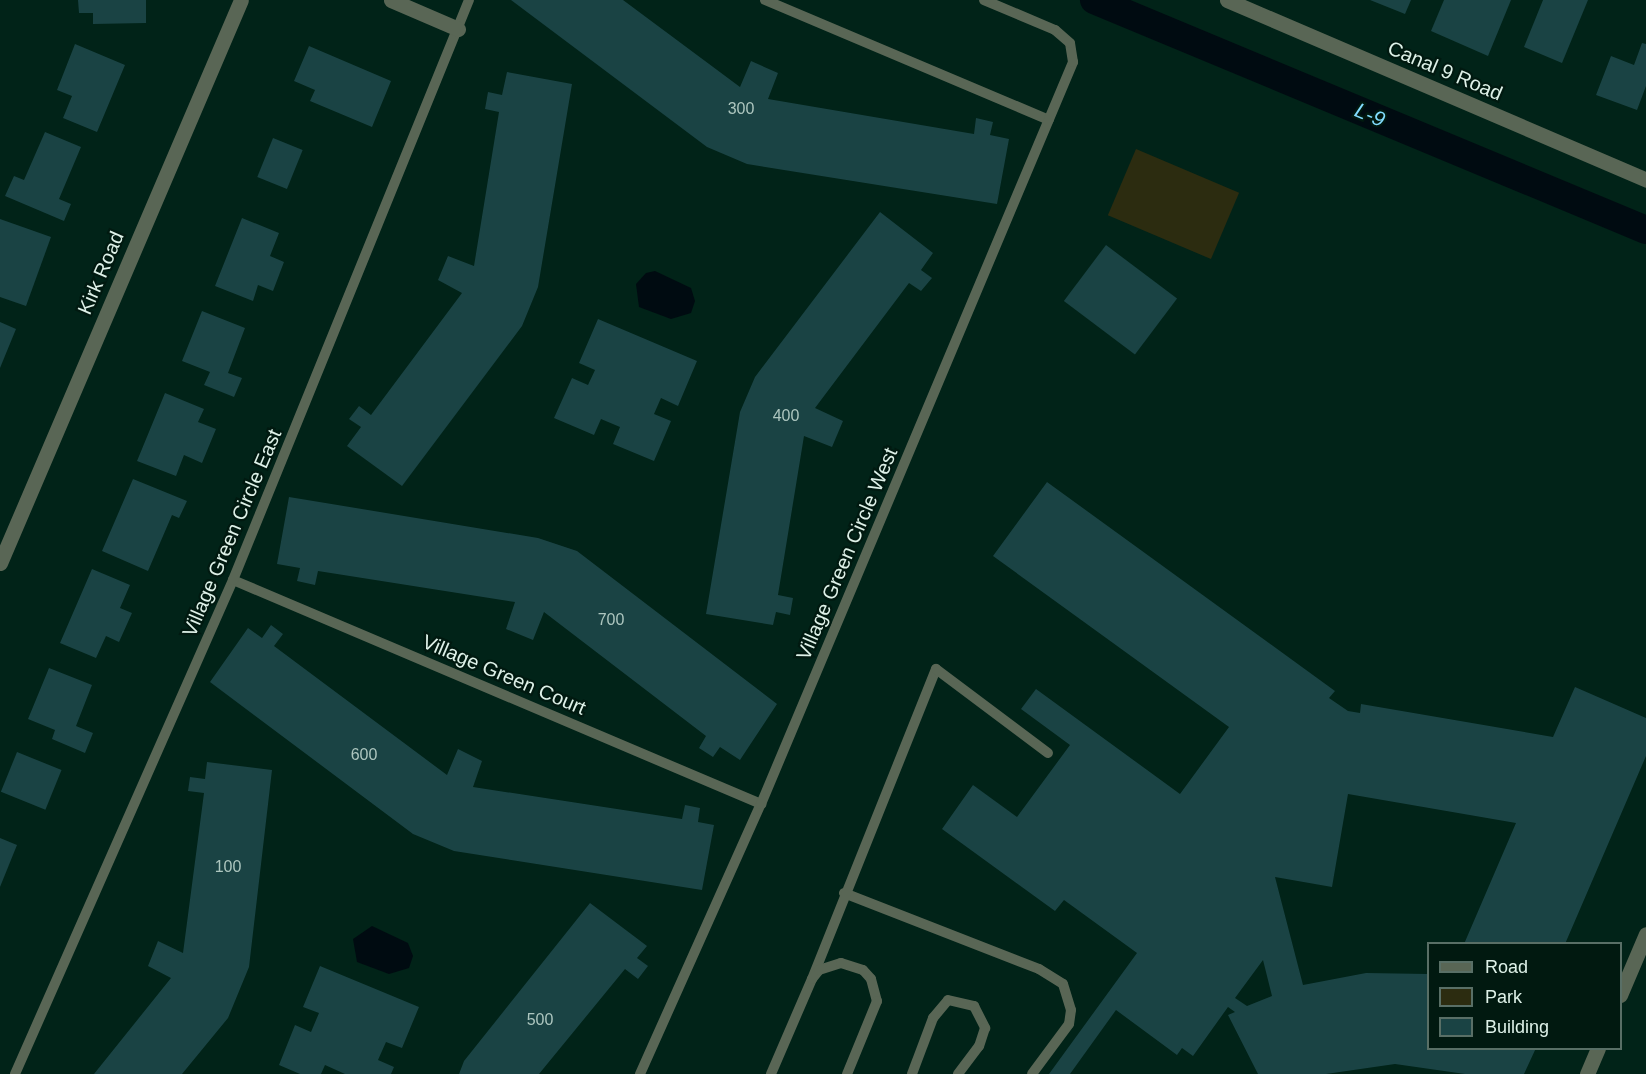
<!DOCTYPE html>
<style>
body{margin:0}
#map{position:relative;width:1646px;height:1074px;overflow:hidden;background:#012318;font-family:Helvetica,sans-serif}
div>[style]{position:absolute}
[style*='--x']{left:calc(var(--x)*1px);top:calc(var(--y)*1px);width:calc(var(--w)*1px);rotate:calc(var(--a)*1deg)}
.green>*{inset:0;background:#2c2c10;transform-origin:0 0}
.water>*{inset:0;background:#000b11}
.canal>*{height:28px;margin:-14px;padding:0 14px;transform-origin:14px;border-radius:14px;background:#000b11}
.building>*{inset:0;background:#1a4344;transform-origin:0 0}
.service>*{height:10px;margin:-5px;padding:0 5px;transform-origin:5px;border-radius:5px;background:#596655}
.minor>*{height:15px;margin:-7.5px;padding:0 7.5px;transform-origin:7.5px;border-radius:7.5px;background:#596655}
.tertiary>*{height:15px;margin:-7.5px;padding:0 7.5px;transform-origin:7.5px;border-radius:7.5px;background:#596655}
span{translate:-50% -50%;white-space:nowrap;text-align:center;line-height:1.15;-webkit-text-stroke:4.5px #011910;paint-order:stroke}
.number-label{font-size:16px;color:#adc6bf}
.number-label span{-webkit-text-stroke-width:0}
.street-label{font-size:20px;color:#def1e8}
.water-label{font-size:21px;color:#82dcfe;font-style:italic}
.legend{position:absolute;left:1427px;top:942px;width:195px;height:108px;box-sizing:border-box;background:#011910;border:2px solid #596f66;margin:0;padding:8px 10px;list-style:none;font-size:18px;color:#def1e8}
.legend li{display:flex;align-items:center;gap:12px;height:30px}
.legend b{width:30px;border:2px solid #596f66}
</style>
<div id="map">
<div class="green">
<div style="left:1136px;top:149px;width:112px;height:72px;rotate:23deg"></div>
</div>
<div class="water">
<div style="clip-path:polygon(655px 271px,691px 288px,695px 301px,691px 313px,671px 319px,639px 307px,636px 284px,646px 273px)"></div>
<div style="clip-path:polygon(372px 926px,408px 943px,413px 956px,409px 968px,389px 974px,357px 962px,353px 939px)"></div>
</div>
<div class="canal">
<div style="--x:1094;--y:0;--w:598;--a:22.62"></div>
</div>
<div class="building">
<div style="clip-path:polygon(78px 0,146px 0,146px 23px,93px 24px,93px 13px,79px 13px)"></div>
<div style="clip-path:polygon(511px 0,623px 0,740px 87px,751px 61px,778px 73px,768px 99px,974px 134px,976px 118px,993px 122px,990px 135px,1009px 139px,997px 204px,747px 164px,707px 147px)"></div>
<div style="clip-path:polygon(1370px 0,1411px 0,1405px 14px)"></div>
<div style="clip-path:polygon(1444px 0,1511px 0,1488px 56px,1431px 31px)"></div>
<div style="clip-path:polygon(1543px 0,1588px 0,1562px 63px,1524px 47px)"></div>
<div style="clip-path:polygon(1642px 43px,1646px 44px,1646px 86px,1637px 110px,1596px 95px,1611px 56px,1634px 65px)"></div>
<div style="clip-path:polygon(75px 44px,125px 65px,97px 132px,63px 118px,72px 96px,57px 90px)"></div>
<div style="clip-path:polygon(309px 46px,391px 81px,372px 127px,310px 101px,315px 90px,294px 81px)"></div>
<div style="clip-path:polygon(507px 72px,572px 84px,538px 287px,522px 326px,402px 486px,347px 446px,361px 427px,349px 419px,359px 406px,371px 415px,462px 293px,438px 280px,448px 256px,474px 266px,499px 112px,485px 109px,488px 92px,502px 95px)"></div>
<div style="clip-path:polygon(45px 132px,81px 147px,59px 199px,71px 204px,64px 221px,5px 196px,14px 176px,24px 180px)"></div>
<div style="left:273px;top:138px;width:32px;height:42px;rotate:22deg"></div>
<div style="clip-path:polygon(880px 212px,933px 253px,921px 270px,932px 278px,921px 291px,909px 283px,815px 408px,843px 421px,832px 447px,804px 436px,778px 595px,793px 598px,790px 615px,776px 612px,773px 625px,706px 614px,740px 412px,755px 377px)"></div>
<div style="clip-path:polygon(242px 218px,279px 233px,270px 256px,284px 262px,273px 291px,258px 285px,253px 301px,215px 286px)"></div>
<div style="clip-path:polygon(0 219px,51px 237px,26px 306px,0 297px)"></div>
<div style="left:1106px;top:245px;width:89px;height:70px;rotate:37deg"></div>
<div style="clip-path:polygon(202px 311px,245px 328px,228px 373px,242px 378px,234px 397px,204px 385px,210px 372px,182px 361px)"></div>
<div style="clip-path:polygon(598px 319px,697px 361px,678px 406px,661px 398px,654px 414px,671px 421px,654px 461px,613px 444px,620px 427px,601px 419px,594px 435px,554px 418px,572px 378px,588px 385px,595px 370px,579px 363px)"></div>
<div style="clip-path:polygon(0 322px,16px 329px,0 368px)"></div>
<div style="clip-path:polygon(165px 393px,204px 409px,198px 422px,216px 429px,202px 463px,184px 455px,176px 476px,137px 461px)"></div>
<div style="clip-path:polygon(133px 479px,187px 501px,179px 518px,172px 515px,148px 571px,102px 551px)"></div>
<div style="clip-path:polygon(evenodd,1047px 482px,1335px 691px,1329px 698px,1348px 711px,1360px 713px,1361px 704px,1553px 737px,1575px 687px,1646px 718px,1646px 756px,1565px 944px,1464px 944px,1516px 823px,1348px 794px,1332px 887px,1275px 877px,1303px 985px,1366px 973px,1428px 974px,1428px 1048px,1536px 1048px,1524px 1074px,1465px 1074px,1395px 1064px,1326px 1074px,1258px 1074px,1228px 1015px,1235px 1012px,1228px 1007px,1193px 1056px,1182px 1048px,1177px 1055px,1116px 1010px,1070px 1074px,1049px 1074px,1137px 953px,1064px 900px,1055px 911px,942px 829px,973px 785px,1017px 817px,1070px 745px,1021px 709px,1036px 689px,1180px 794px,1229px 727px,993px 556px,1047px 482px,1263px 960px,1272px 996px,1247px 1006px,1235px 998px,1263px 960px)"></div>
<div style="clip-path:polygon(289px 497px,538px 538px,577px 551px,777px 704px,740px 760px,720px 747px,713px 757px,699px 748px,706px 736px,544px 612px,533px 640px,506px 629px,515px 602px,318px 571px,315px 585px,297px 581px,300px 568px,277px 564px)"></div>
<div style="clip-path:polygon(92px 569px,130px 585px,120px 608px,132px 613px,119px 642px,106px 636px,96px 658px,60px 643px)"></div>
<div style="clip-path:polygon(271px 625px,283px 634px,274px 646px,447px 775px,458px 749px,482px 761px,473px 787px,682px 819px,685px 805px,700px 808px,698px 822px,714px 825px,702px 890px,454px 851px,413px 834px,210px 682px,248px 628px,262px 638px)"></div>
<div style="clip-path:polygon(49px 668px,92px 685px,76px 726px,93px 733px,85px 753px,52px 739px,55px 730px,28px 719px)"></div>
<div style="left:17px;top:752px;width:48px;height:43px;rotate:22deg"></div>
<div style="clip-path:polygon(207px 762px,272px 770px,249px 967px,228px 1018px,182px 1074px,94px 1074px,171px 978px,148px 966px,158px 941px,183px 953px,204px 793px,188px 791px,190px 777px,205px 779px)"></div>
<div style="clip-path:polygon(0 838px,17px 845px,0 887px)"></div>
<div style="clip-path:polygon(590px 903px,647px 946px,637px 958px,648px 966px,638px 979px,625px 969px,539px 1074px,459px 1074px,464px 1061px)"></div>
<div style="clip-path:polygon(320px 966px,419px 1007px,402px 1048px,386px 1042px,378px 1060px,394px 1067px,391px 1074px,345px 1074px,325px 1065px,321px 1074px,300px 1074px,279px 1065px,295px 1025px,311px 1032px,319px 1013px,303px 1007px)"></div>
</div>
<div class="service">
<div style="--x:765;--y:0;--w:308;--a:22.9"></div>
<div style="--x:233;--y:580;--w:574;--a:22.99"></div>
<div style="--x:844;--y:893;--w:209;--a:21.3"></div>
<div style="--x:1039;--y:969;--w:28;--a:32"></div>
<div style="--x:1063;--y:984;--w:27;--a:73"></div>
<div style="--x:1071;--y:1010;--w:14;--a:98"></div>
<div style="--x:1069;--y:1024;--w:62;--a:126.5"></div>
<div style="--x:812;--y:979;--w:334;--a:-68.2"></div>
<div style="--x:936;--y:669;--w:140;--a:36.9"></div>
<div style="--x:15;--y:1074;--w:540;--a:-66.19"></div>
<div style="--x:233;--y:580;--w:626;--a:-67.86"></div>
<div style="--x:640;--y:1074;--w:296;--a:-65.9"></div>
<div style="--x:761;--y:804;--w:805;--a:-67.19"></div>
<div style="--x:1073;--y:62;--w:19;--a:-99"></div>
<div style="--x:1070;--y:43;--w:20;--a:-139"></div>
<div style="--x:1055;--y:30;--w:77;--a:-157.1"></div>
<div style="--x:771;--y:1074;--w:103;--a:-66.7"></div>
<div style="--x:812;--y:979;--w:11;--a:-52"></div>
<div style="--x:819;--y:970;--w:23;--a:-18"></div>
<div style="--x:841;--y:963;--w:23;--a:18"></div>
<div style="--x:863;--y:970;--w:12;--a:48"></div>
<div style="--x:871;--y:979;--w:23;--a:75"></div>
<div style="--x:877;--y:1001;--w:79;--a:112.3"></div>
<div style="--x:912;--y:1074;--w:60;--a:-69.4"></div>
<div style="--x:933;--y:1018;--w:23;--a:-50"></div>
<div style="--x:948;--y:1000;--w:27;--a:13"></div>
<div style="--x:974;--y:1006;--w:25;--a:63"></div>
<div style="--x:985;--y:1028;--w:19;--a:108"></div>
<div style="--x:979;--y:1046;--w:35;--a:127"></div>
</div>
<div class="minor">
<div style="--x:391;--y:0;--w:73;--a:23.4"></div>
<div style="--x:1227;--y:0;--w:456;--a:23.2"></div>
<div style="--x:1620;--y:995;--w:66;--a:-66.9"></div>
<div style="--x:1587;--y:1074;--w:28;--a:-67"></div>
</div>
<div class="tertiary">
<div style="--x:0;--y:563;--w:612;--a:-66.83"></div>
</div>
<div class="number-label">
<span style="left:741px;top:109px">300</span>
<span style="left:786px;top:416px">400</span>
<span style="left:611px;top:620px">700</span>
<span style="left:364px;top:755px">600</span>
<span style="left:228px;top:867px">100</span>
<span style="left:540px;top:1020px">500</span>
</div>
<div class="street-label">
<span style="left:1445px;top:71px;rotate:23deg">Canal 9 Road</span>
<span style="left:101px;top:273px;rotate:-67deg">Kirk Road</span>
<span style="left:232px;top:533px;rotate:-67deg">Village Green Circle East</span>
<span style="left:847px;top:554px;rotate:-67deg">Village Green Circle West</span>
<span style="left:504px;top:675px;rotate:23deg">Village Green Court</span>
</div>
<div class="water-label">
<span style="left:1370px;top:115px;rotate:23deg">L-9</span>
</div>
<ul class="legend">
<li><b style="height:8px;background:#596655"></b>Road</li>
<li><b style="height:16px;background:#2c2c10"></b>Park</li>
<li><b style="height:16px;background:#1a4344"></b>Building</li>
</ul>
</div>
